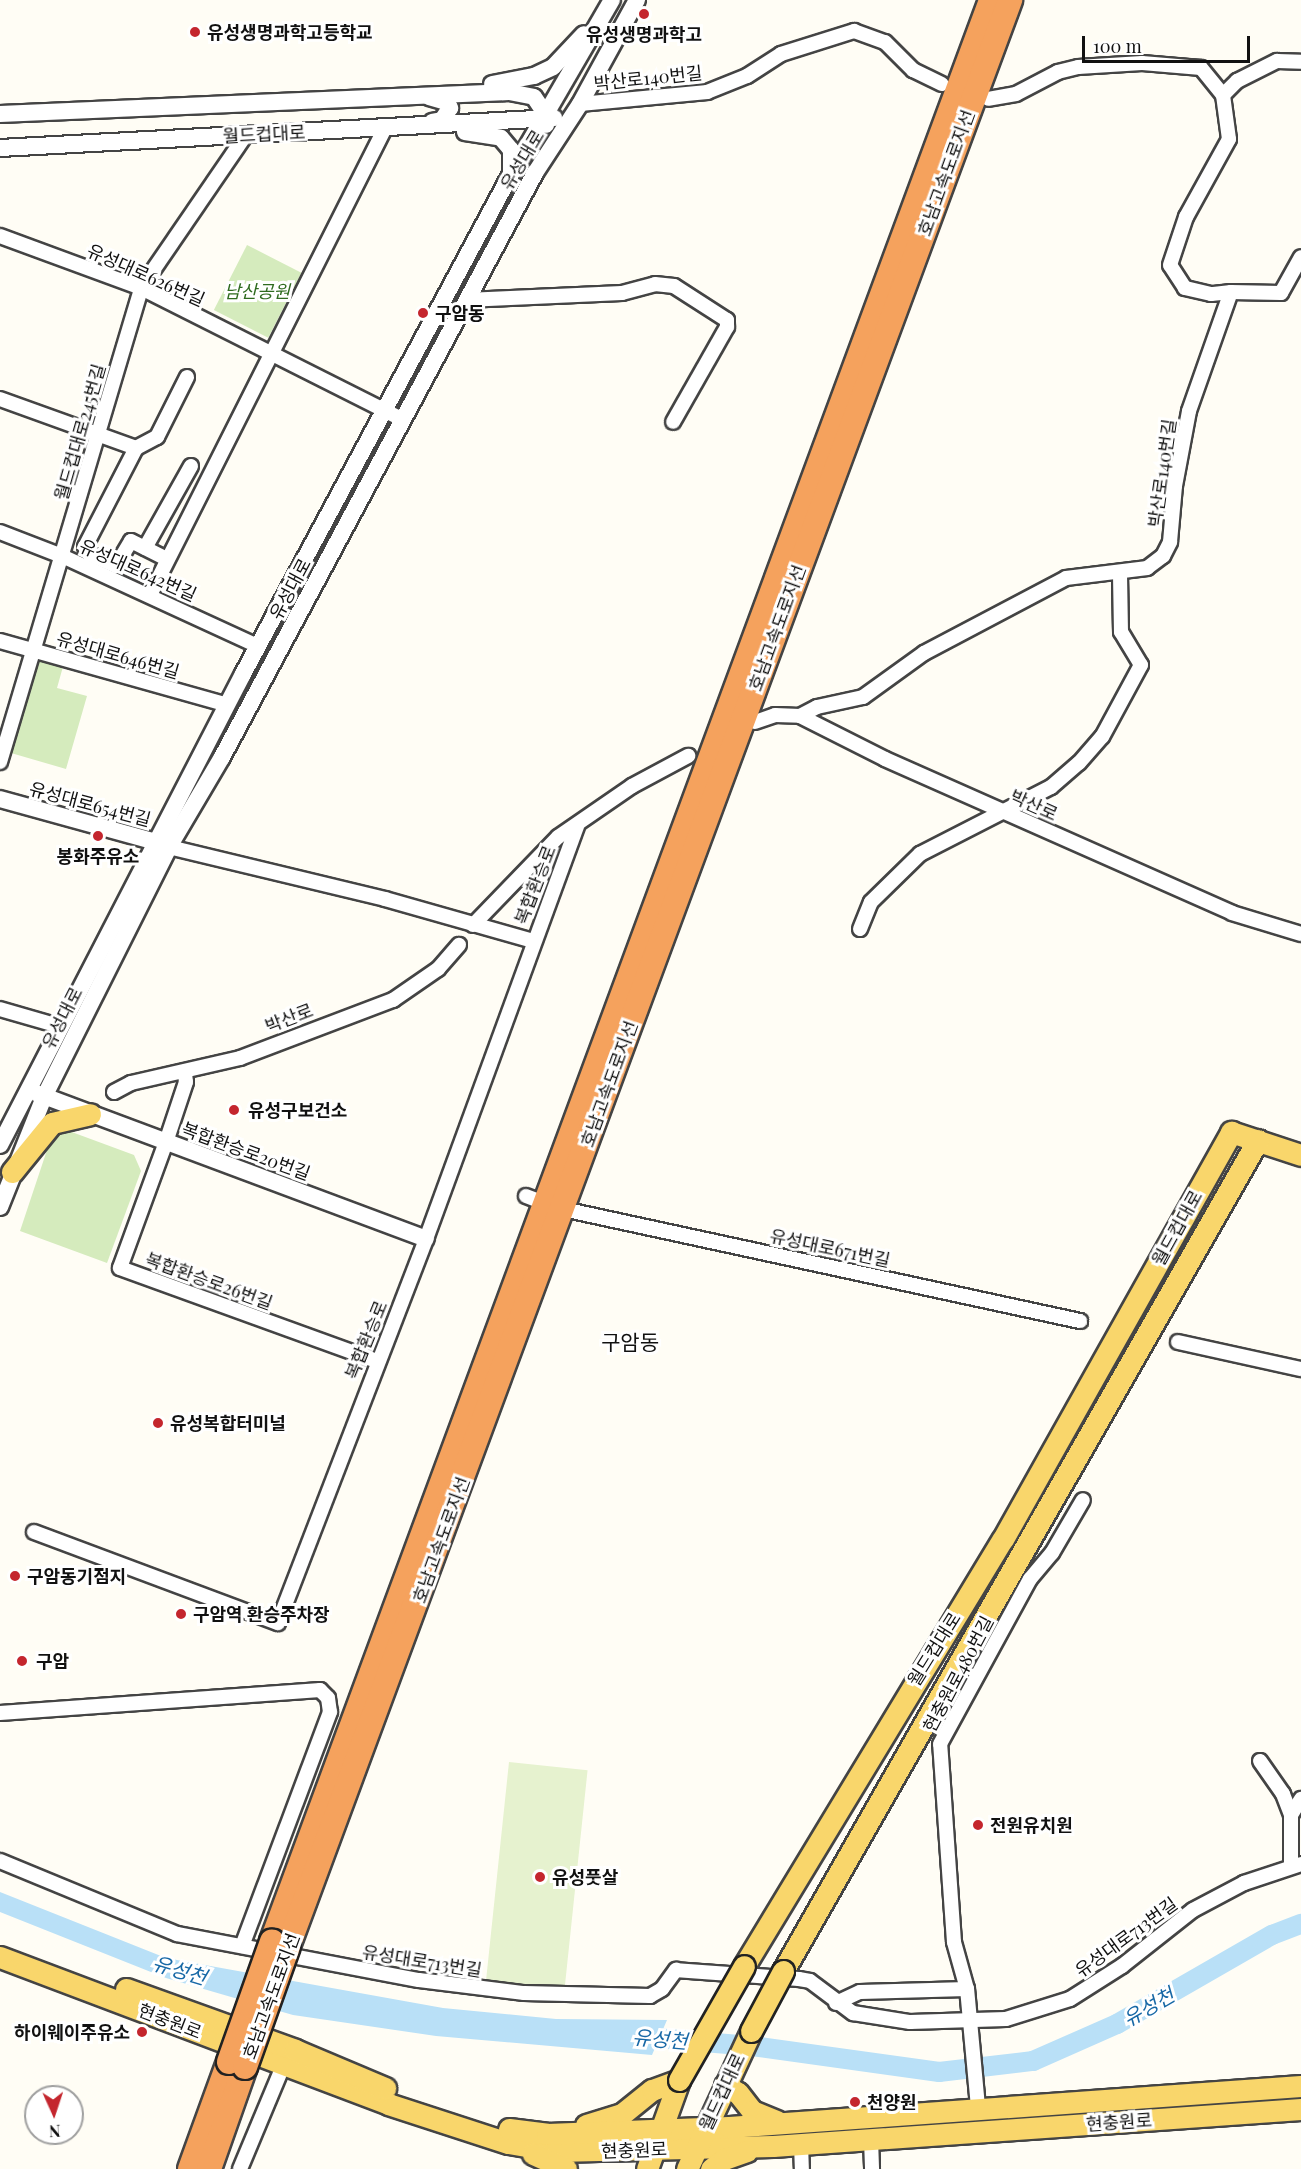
<!DOCTYPE html>
<meta charset="utf-8">
<style>
body{margin:0}
#map{position:relative;width:1301px;height:2169px;overflow:hidden;background:#fffdf5;font-family:"Playfair Display","Noto Sans KR",serif}
div>[style]{position:absolute}
[style*='--x']{left:calc(var(--x)*1px);top:calc(var(--y)*1px);width:calc(var(--w)*1px);rotate:calc(var(--a)*1deg)}
.green>*{inset:0;background:#d5ebbd;transform-origin:0 0}
.pitch>*{inset:0;background:#e6f2cf;transform-origin:0 0}
.water>*{inset:0;background:#b9e0f7}
.river>*{height:20px;margin:-10px;padding:0 10px;transform-origin:10px;border-radius:10px;background:#b9e0f7}
.roads{filter:drop-shadow(2px 0 #444) drop-shadow(-2px 0 #444) drop-shadow(0 2px #444) drop-shadow(0 -2px #444)}
.minor>*{height:14px;margin:-7px;padding:0 7px;transform-origin:7px;border-radius:7px;background:#fff}
.tertiary>*{height:16px;margin:-8px;padding:0 8px;transform-origin:8px;border-radius:8px;background:#fff}
.primary>*{height:21px;margin:-10.5px;padding:0 10.5px;transform-origin:10.5px;border-radius:10.5px;background:#f9d66b}
.motorway>*{height:24px;margin:-12px;padding:0 12px;transform-origin:12px;border-radius:12px;background:#f5a25d}
.bridges{filter:drop-shadow(2px 0 #222) drop-shadow(-2px 0 #222) drop-shadow(0 2px #222) drop-shadow(0 -2px #222)}
.primary-bridge>*{height:21px;margin:-10.5px;padding:0 10.5px;transform-origin:10.5px;border-radius:10.5px;background:#f9d66b}
.motorway-bridge>*{height:24px;margin:-12px;padding:0 12px;transform-origin:12px;border-radius:12px;background:#f5a25d}
.dots>*{width:16px;height:16px;translate:-50% -50%;box-sizing:border-box;border:3px solid #fff;border-radius:50%}
span{translate:-50% -50%;white-space:nowrap;text-align:center;line-height:1.15;-webkit-text-stroke:6px #fff;paint-order:stroke}
.poi-label{font-size:18px;color:#111;font-weight:700}
.left{translate:0 -50%;text-align:left}
.right{translate:-100% -50%;text-align:right}
.street-label{font-size:18px;color:#111}
.park-label{font-size:18px;color:#2f6b1f;font-style:italic}
.water-label{font-size:20px;color:#1768a6;font-style:italic}
.quarter-label{font-size:21px;color:#111}
.north{position:absolute;left:24px;top:2085px;width:60px;height:60px;box-sizing:border-box;background:#fff;border:2px solid #a0a0a0;border-radius:50%;rotate:177deg;font-size:16px;font-weight:700;line-height:24px;text-align:center;color:#111}
.north::after{content:'';display:block;margin:auto;width:21px;height:27px;background:#c4262e;clip-path:polygon(50% 0,100% 100%,50% 72%,0 100%)}
.scale{position:absolute;left:1082px;top:36px;width:168px;height:27px;box-sizing:border-box;border:3px solid #111;border-top:0;padding-left:8px;font-size:18px;line-height:21px;white-space:nowrap;color:#111;-webkit-text-stroke:4px #fff;paint-order:stroke}
</style>
<div id="map">
<div class="green">
<div style="left:247px;top:245px;width:61px;height:73px;rotate:27deg"></div>
<div style="clip-path:polygon(39px 656px,64px 663px,57px 688px,87px 696px,66px 769px,11px 753px)"></div>
<div style="clip-path:polygon(69px 1131px,134px 1155px,141px 1171px,107px 1263px,20px 1231px,51px 1138px)"></div>
</div>
<div class="pitch">
<div style="left:509px;top:1762px;width:79px;height:224px;rotate:6deg"></div>
</div>
<div class="water">
<div style="clip-path:polygon(0 1892px,166px 1958px,443px 2008px,556px 2019px,667px 2020px,652px 2055px,436px 2036px,293px 2015px,166px 1978px,0 1912px)"></div>
</div>
<div class="river">
<div style="--x:632;--y:2036;--w:120;--a:4.8"></div>
<div style="--x:752;--y:2046;--w:189;--a:7.9"></div>
<div style="--x:939;--y:2072;--w:95;--a:-6.7"></div>
<div style="--x:1033;--y:2061;--w:92;--a:-23.8"></div>
<div style="--x:1117;--y:2024;--w:179;--a:-29.9"></div>
<div style="--x:1272;--y:1935;--w:31;--a:-21"></div>
</div>
<div class="roads">
<div class="minor">
<div style="--x:1223;--y:95;--w:20;--a:-45"></div>
<div style="--x:1237;--y:81;--w:45;--a:-26.6"></div>
<div style="--x:1277;--y:61;--w:24;--a:2"></div>
<div style="--x:580;--y:104;--w:128;--a:-5.4"></div>
<div style="--x:707;--y:92;--w:43;--a:-21.8"></div>
<div style="--x:747;--y:76;--w:40;--a:-32.9"></div>
<div style="--x:781;--y:54;--w:77;--a:-17.5"></div>
<div style="--x:854;--y:31;--w:33;--a:20"></div>
<div style="--x:885;--y:42;--w:40;--a:45"></div>
<div style="--x:913;--y:70;--w:32;--a:26"></div>
<div style="--x:0;--y:236;--w:150;--a:20.2"></div>
<div style="--x:141;--y:288;--w:293;--a:26.7"></div>
<div style="--x:1231;--y:292;--w:50;--a:1.1"></div>
<div style="--x:1281;--y:293;--w:41;--a:-60.9"></div>
<div style="--x:466;--y:300;--w:156;--a:-2.6"></div>
<div style="--x:622;--y:293;--w:34;--a:-15"></div>
<div style="--x:655;--y:284;--w:19;--a:6"></div>
<div style="--x:674;--y:286;--w:63;--a:32.7"></div>
<div style="--x:727;--y:320;--w:7;--a:90"></div>
<div style="--x:727;--y:327;--w:109;--a:119.6"></div>
<div style="--x:0;--y:399;--w:145;--a:19.8"></div>
<div style="--x:136;--y:448;--w:111;--a:117.3"></div>
<div style="--x:85;--y:547;--w:8;--a:60"></div>
<div style="--x:89;--y:554;--w:30;--a:24"></div>
<div style="--x:116;--y:566;--w:29;--a:-59"></div>
<div style="--x:131;--y:541;--w:40;--a:26.6"></div>
<div style="--x:136;--y:448;--w:24;--a:-28"></div>
<div style="--x:157;--y:437;--w:67;--a:-63.4"></div>
<div style="--x:0;--y:532;--w:66;--a:21.2"></div>
<div style="--x:62;--y:556;--w:216;--a:24.7"></div>
<div style="--x:145;--y:548;--w:94;--a:-60.7"></div>
<div style="--x:150;--y:595;--w:523;--a:-63.29"></div>
<div style="--x:0;--y:641;--w:236;--a:15.7"></div>
<div style="--x:800;--y:716;--w:19;--a:-28"></div>
<div style="--x:817;--y:707;--w:47;--a:-12.3"></div>
<div style="--x:863;--y:697;--w:75;--a:-35.8"></div>
<div style="--x:924;--y:653;--w:161;--a:-27.8"></div>
<div style="--x:1066;--y:578;--w:82;--a:-7"></div>
<div style="--x:1147;--y:568;--w:20;--a:-37"></div>
<div style="--x:1163;--y:556;--w:16;--a:-63"></div>
<div style="--x:1170;--y:542;--w:56;--a:-84.9"></div>
<div style="--x:1175;--y:486;--w:76;--a:-79.4"></div>
<div style="--x:1189;--y:411;--w:126;--a:-70.6"></div>
<div style="--x:1231;--y:292;--w:20;--a:174"></div>
<div style="--x:1211;--y:294;--w:27;--a:-167"></div>
<div style="--x:1185;--y:288;--w:27;--a:-123"></div>
<div style="--x:1170;--y:265;--w:51;--a:-71.6"></div>
<div style="--x:1186;--y:217;--w:89;--a:-61.1"></div>
<div style="--x:1229;--y:139;--w:44;--a:-97.8"></div>
<div style="--x:1223;--y:95;--w:35;--a:-129"></div>
<div style="--x:1201;--y:68;--w:59;--a:-175.2"></div>
<div style="--x:1142;--y:63;--w:64;--a:176.4"></div>
<div style="--x:1078;--y:67;--w:21;--a:166"></div>
<div style="--x:1058;--y:72;--w:47;--a:152.4"></div>
<div style="--x:1016;--y:94;--w:28;--a:170"></div>
<div style="--x:755;--y:722;--w:21;--a:-19"></div>
<div style="--x:775;--y:715;--w:25;--a:2"></div>
<div style="--x:800;--y:716;--w:95;--a:26.8"></div>
<div style="--x:885;--y:759;--w:380;--a:23.9"></div>
<div style="--x:1232;--y:913;--w:72;--a:16.9"></div>
<div style="--x:0;--y:762;--w:495;--a:-73.4"></div>
<div style="--x:141;--y:288;--w:184;--a:-55.6"></div>
<div style="--x:169;--y:847;--w:222;--a:13.5"></div>
<div style="--x:385;--y:899;--w:154;--a:15.8"></div>
<div style="--x:473;--y:925;--w:122;--a:-46"></div>
<div style="--x:558;--y:837;--w:90;--a:-34.6"></div>
<div style="--x:632;--y:786;--w:64;--a:-28.2"></div>
<div style="--x:860;--y:929;--w:29;--a:-68"></div>
<div style="--x:871;--y:902;--w:69;--a:-44.4"></div>
<div style="--x:920;--y:854;--w:147;--a:-27.1"></div>
<div style="--x:1051;--y:787;--w:37;--a:-41"></div>
<div style="--x:1079;--y:763;--w:35;--a:-49"></div>
<div style="--x:1102;--y:737;--w:82;--a:-61.6"></div>
<div style="--x:1141;--y:665;--w:39;--a:-121"></div>
<div style="--x:1121;--y:632;--w:58;--a:-91"></div>
<div style="--x:0;--y:1009;--w:61;--a:16.1"></div>
<div style="--x:185;--y:1073;--w:9;--a:84"></div>
<div style="--x:186;--y:1082;--w:63;--a:108.4"></div>
<div style="--x:166;--y:1142;--w:134;--a:110.1"></div>
<div style="--x:120;--y:1268;--w:273;--a:19.9"></div>
<div style="--x:114;--y:1092;--w:19;--a:-28"></div>
<div style="--x:131;--y:1083;--w:112;--a:-12.9"></div>
<div style="--x:240;--y:1058;--w:164;--a:-20.8"></div>
<div style="--x:393;--y:1000;--w:55;--a:-34.6"></div>
<div style="--x:438;--y:969;--w:32;--a:-49"></div>
<div style="--x:526;--y:1196;--w:9;--a:21"></div>
<div style="--x:572;--y:1211;--w:520;--a:12.22"></div>
<div style="--x:1178;--y:1342;--w:126;--a:12.4"></div>
<div style="--x:34;--y:1532;--w:260;--a:20.5"></div>
<div style="--x:278;--y:1623;--w:412;--a:-68.9"></div>
<div style="--x:426;--y:1239;--w:440;--a:-69.9"></div>
<div style="--x:0;--y:1713;--w:321;--a:-4.1"></div>
<div style="--x:320;--y:1690;--w:11;--a:45"></div>
<div style="--x:328;--y:1698;--w:14;--a:82"></div>
<div style="--x:330;--y:1712;--w:250;--a:110.6"></div>
<div style="--x:1260;--y:1761;--w:40;--a:55.1"></div>
<div style="--x:1283;--y:1794;--w:22;--a:69"></div>
<div style="--x:0;--y:1861;--w:191;--a:22.4"></div>
<div style="--x:177;--y:1934;--w:246;--a:10.8"></div>
<div style="--x:419;--y:1980;--w:106;--a:7.1"></div>
<div style="--x:524;--y:1993;--w:126;--a:1.4"></div>
<div style="--x:650;--y:1996;--w:14;--a:-30"></div>
<div style="--x:662;--y:1989;--w:24;--a:-54"></div>
<div style="--x:676;--y:1970;--w:123;--a:4.2"></div>
<div style="--x:799;--y:1979;--w:11;--a:10"></div>
<div style="--x:810;--y:1981;--w:54;--a:36.7"></div>
<div style="--x:853;--y:2013;--w:58;--a:9"></div>
<div style="--x:910;--y:2022;--w:96;--a:-1.8"></div>
<div style="--x:1006;--y:2019;--w:67;--a:-17.4"></div>
<div style="--x:1070;--y:1999;--w:62;--a:-32.4"></div>
<div style="--x:1122;--y:1966;--w:90;--a:-38.3"></div>
<div style="--x:1193;--y:1910;--w:58;--a:-27.9"></div>
<div style="--x:1244;--y:1883;--w:60;--a:-18.4"></div>
<div style="--x:1291;--y:1866;--w:51;--a:-90"></div>
<div style="--x:1291;--y:1815;--w:19;--a:-58"></div>
<div style="--x:836;--y:2003;--w:26;--a:-25"></div>
<div style="--x:860;--y:1992;--w:107;--a:-1.6"></div>
<div style="--x:978;--y:2107;--w:119;--a:-95.3"></div>
<div style="--x:967;--y:1989;--w:49;--a:-105.5"></div>
<div style="--x:954;--y:1942;--w:198;--a:-94"></div>
<div style="--x:940;--y:1744;--w:188;--a:-61.4"></div>
<div style="--x:1030;--y:1579;--w:34;--a:-50"></div>
<div style="--x:1052;--y:1553;--w:61;--a:-59.7"></div>
<div style="--x:871;--y:2139;--w:30;--a:88"></div>
<div style="--x:801;--y:2144;--w:25;--a:88"></div>
<div style="--x:240;--y:2169;--w:114;--a:-67.3"></div>
</div>
<div class="tertiary">
<div style="--x:492;--y:84;--w:43;--a:-10.8"></div>
<div style="--x:534;--y:76;--w:21;--a:-25"></div>
<div style="--x:553;--y:67;--w:45;--a:-46.8"></div>
<div style="--x:429;--y:97;--w:19;--a:16"></div>
<div style="--x:447;--y:102;--w:7;--a:63"></div>
<div style="--x:450;--y:108;--w:14;--a:124"></div>
<div style="--x:442;--y:120;--w:10;--a:169"></div>
<div style="--x:0;--y:114;--w:509;--a:-2.47"></div>
<div style="--x:509;--y:92;--w:25;--a:11"></div>
<div style="--x:534;--y:97;--w:18;--a:56"></div>
<div style="--x:544;--y:112;--w:13;--a:81"></div>
<div style="--x:465;--y:132;--w:36;--a:9"></div>
<div style="--x:501;--y:138;--w:16;--a:50"></div>
<div style="--x:511;--y:150;--w:23;--a:90"></div>
<div style="--x:0;--y:148;--w:555;--a:-3.1"></div>
<div style="--x:0;--y:799;--w:169;--a:15.4"></div>
<div style="--x:36;--y:1093;--w:416;--a:20.5"></div>
<div style="--x:0;--y:1145;--w:530;--a:-62.71"></div>
<div style="--x:243;--y:674;--w:567;--a:-61.81"></div>
<div style="--x:511;--y:174;--w:201;--a:-59.9"></div>
<div style="--x:0;--y:1207;--w:118;--a:-68.2"></div>
<div style="--x:44;--y:1097;--w:280;--a:-63.4"></div>
<div style="--x:169;--y:847;--w:104;--a:-59.5"></div>
<div style="--x:222;--y:757;--w:663;--a:-61.81"></div>
<div style="--x:535;--y:173;--w:82;--a:-56.9"></div>
<div style="--x:580;--y:104;--w:119;--a:-61.3"></div>
</div>
<div class="primary">
<div style="--x:12;--y:1172;--w:63;--a:-50.8"></div>
<div style="--x:52;--y:1123;--w:39;--a:-13"></div>
<div style="--x:0;--y:1957;--w:415;--a:20.7"></div>
<div style="--x:388;--y:2104;--w:126;--a:18"></div>
<div style="--x:508;--y:2143;--w:49;--a:9.5"></div>
<div style="--x:556;--y:2151;--w:217;--a:-1.3"></div>
<div style="--x:773;--y:2146;--w:529;--a:-4.01"></div>
<div style="--x:744;--y:1966;--w:499;--a:-58.8"></div>
<div style="--x:1003;--y:1539;--w:467;--a:-60.7"></div>
<div style="--x:1231;--y:1132;--w:74;--a:18.2"></div>
<div style="--x:783;--y:1971;--w:957;--a:-60.25"></div>
<div style="--x:126;--y:1989;--w:180;--a:19.8"></div>
<div style="--x:295;--y:2050;--w:98;--a:22.9"></div>
<div style="--x:725;--y:2085;--w:15;--a:32"></div>
<div style="--x:738;--y:2093;--w:23;--a:52"></div>
<div style="--x:752;--y:2111;--w:27;--a:22"></div>
<div style="--x:586;--y:2125;--w:38;--a:-17"></div>
<div style="--x:622;--y:2114;--w:38;--a:-39"></div>
<div style="--x:652;--y:2090;--w:29;--a:-20"></div>
<div style="--x:509;--y:2129;--w:38;--a:7"></div>
<div style="--x:547;--y:2134;--w:182;--a:-2.2"></div>
<div style="--x:729;--y:2127;--w:573;--a:-4.1"></div>
<div style="--x:533;--y:2154;--w:36;--a:24"></div>
<div style="--x:647;--y:2169;--w:95;--a:-70.2"></div>
<div style="--x:687;--y:2169;--w:152;--a:-65.1"></div>
<div style="--x:711;--y:2169;--w:16;--a:-38"></div>
<div style="--x:724;--y:2159;--w:24;--a:-19"></div>
</div>
<div class="motorway">
<div style="--x:272;--y:1941;--w:2070;--a:-69.67"></div>
<div style="--x:288;--y:1946;--w:2076;--a:-69.64"></div>
<div style="--x:190;--y:2169;--w:114;--a:-70"></div>
<div style="--x:209;--y:2169;--w:108;--a:-70.6"></div>
</div>
</div>
<div class="bridges">
<div class="primary-bridge">
<div style="--x:751;--y:2031;--w:68;--a:-61.9"></div>
<div style="--x:679;--y:2080;--w:131;--a:-60.3"></div>
</div>
<div class="motorway-bridge">
<div style="--x:229;--y:2062;--w:128;--a:-70.4"></div>
<div style="--x:245;--y:2067;--w:128;--a:-70.4"></div>
</div>
</div>
<div class="dots">
<div style="left:644px;top:14px;background:#c4262e"></div>
<div style="left:195px;top:32px;background:#c4262e"></div>
<div style="left:423px;top:313px;background:#c4262e"></div>
<div style="left:98px;top:836px;background:#c4262e"></div>
<div style="left:234px;top:1110px;background:#c4262e"></div>
<div style="left:158px;top:1423px;background:#c4262e"></div>
<div style="left:15px;top:1576px;background:#c4262e"></div>
<div style="left:181px;top:1614px;background:#c4262e"></div>
<div style="left:22px;top:1661px;background:#c4262e"></div>
<div style="left:978px;top:1825px;background:#c4262e"></div>
<div style="left:540px;top:1877px;background:#c4262e"></div>
<div style="left:142px;top:2032px;background:#c4262e"></div>
<div style="left:855px;top:2102px;background:#c4262e"></div>
</div>
<div class="poi-label">
<span class="left" style="left:207px;top:32px">유성생명과학고등학교</span>
<span style="left:644px;top:34px">유성생명과학고</span>
<span class="left" style="left:435px;top:313px">구암동</span>
<span style="left:98px;top:856px">봉화주유소</span>
<span class="left" style="left:248px;top:1110px">유성구보건소</span>
<span class="left" style="left:170px;top:1423px">유성복합터미널</span>
<span class="left" style="left:27px;top:1576px">구암동기점지</span>
<span class="left" style="left:193px;top:1614px">구암역 환승주차장</span>
<span class="left" style="left:36px;top:1661px">구암</span>
<span class="left" style="left:990px;top:1825px">전원유치원</span>
<span class="left" style="left:552px;top:1877px">유성풋살</span>
<span class="right" style="left:130px;top:2032px">하이웨이주유소</span>
<span class="left" style="left:867px;top:2102px">천양원</span>
</div>
<div class="street-label">
<span style="left:648px;top:78px;rotate:-6deg">박산로140번길</span>
<span style="left:264px;top:134px;rotate:-3deg">월드컵대로</span>
<span style="left:522px;top:160px;rotate:-59deg">유성대로</span>
<span style="left:946px;top:173px;rotate:-70deg">호남고속도로지선</span>
<span style="left:146px;top:275px;rotate:24deg">유성대로626번길</span>
<span style="left:80px;top:432px;rotate:-74deg">월드컵대로245번길</span>
<span style="left:1162px;top:473px;rotate:-82deg">박산로140번길</span>
<span style="left:138px;top:570px;rotate:24deg">유성대로642번길</span>
<span style="left:290px;top:589px;rotate:-62deg">유성대로</span>
<span style="left:777px;top:628px;rotate:-70deg">호남고속도로지선</span>
<span style="left:118px;top:655px;rotate:16deg">유성대로646번길</span>
<span style="left:90px;top:804px;rotate:15deg">유성대로654번길</span>
<span style="left:1034px;top:805px;rotate:24deg">박산로</span>
<span style="left:535px;top:885px;rotate:-69deg">복합환승로</span>
<span style="left:62px;top:1018px;rotate:-63deg">유성대로</span>
<span style="left:289px;top:1018px;rotate:-21deg">박산로</span>
<span style="left:609px;top:1084px;rotate:-70deg">호남고속도로지선</span>
<span style="left:246px;top:1151px;rotate:20deg">복합환승로20번길</span>
<span style="left:1177px;top:1228px;rotate:-61deg">월드컵대로</span>
<span style="left:830px;top:1248px;rotate:12deg">유성대로671번길</span>
<span style="left:209px;top:1281px;rotate:20deg">복합환승로26번길</span>
<span style="left:366px;top:1340px;rotate:-68deg">복합환승로</span>
<span style="left:441px;top:1540px;rotate:-70deg">호남고속도로지선</span>
<span style="left:934px;top:1649px;rotate:-58deg">월드컵대로</span>
<span style="left:958px;top:1674px;rotate:-62deg">현충원로480번길</span>
<span style="left:1126px;top:1937px;rotate:-36deg">유성대로713번길</span>
<span style="left:422px;top:1961px;rotate:9deg">유성대로713번길</span>
<span style="left:271px;top:1996px;rotate:-70deg">호남고속도로지선</span>
<span style="left:170px;top:2021px;rotate:21deg">현충원로</span>
<span style="left:722px;top:2092px;rotate:-65deg">월드컵대로</span>
<span style="left:1119px;top:2122px;rotate:-4deg">현충원로</span>
<span style="left:634px;top:2150px;rotate:-2deg">현충원로</span>
</div>
<div class="park-label">
<span style="left:257px;top:291px">남산공원</span>
</div>
<div class="water-label">
<span style="left:180px;top:1969px;rotate:17deg">유성천</span>
<span style="left:1148px;top:2006px;rotate:-30deg">유성천</span>
<span style="left:660px;top:2038px;rotate:5deg">유성천</span>
</div>
<div class="quarter-label">
<span style="left:630px;top:1341px">구암동</span>
</div>
<div class="north">N</div>
<div class="scale">100 m</div>
</div>
